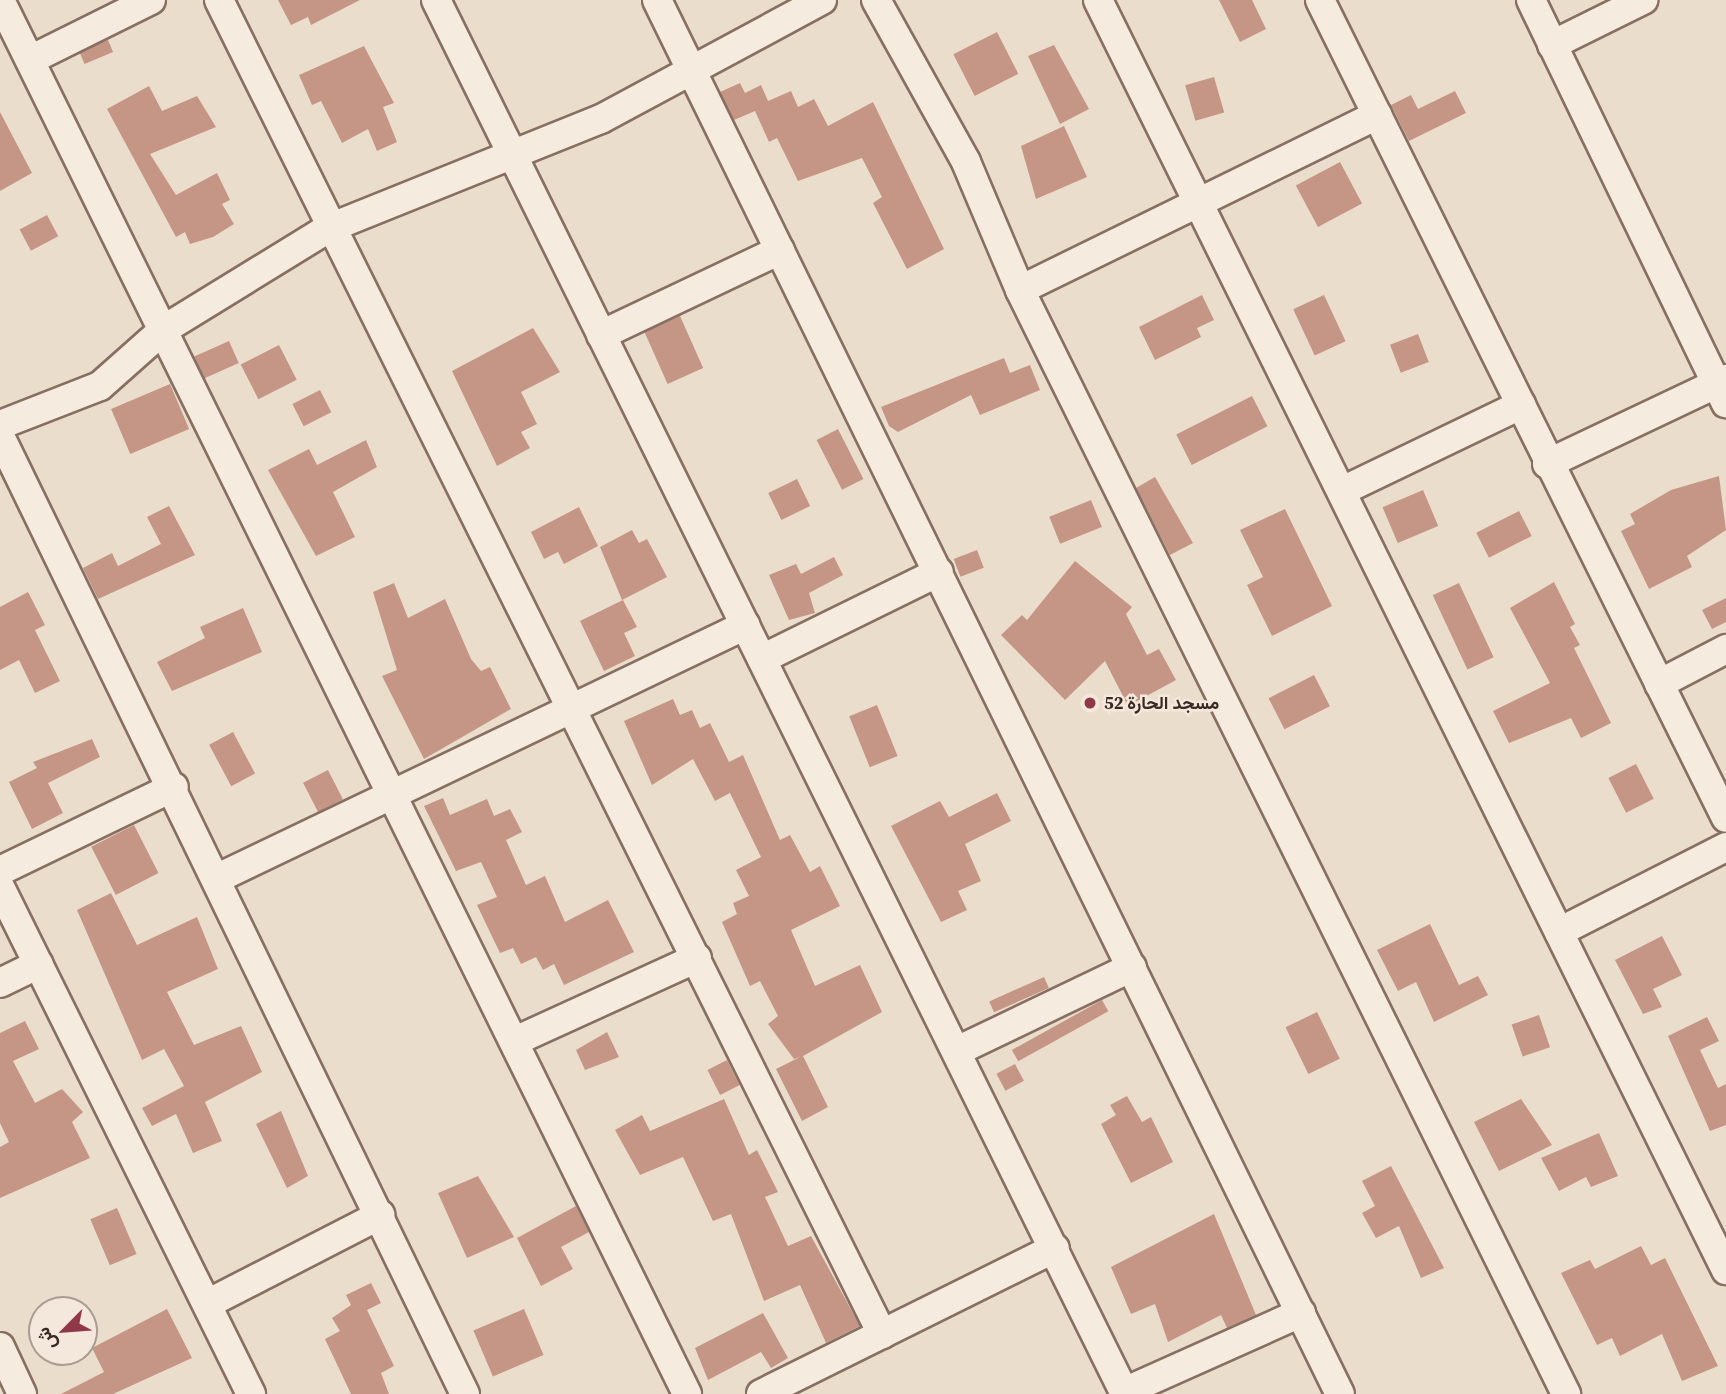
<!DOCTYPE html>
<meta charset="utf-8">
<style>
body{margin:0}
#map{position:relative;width:1726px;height:1394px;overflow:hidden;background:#ebddcc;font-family:"Source Serif 4",Vazirmatn,serif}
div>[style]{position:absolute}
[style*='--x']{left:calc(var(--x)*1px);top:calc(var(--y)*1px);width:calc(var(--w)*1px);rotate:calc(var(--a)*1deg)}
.building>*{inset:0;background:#c59686;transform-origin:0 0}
.roads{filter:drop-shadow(2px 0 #876f62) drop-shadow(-2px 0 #876f62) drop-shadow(0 2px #876f62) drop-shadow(0 -2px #876f62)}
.street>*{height:28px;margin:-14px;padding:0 14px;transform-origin:14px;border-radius:14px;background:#f6ebdf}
.dots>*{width:19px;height:19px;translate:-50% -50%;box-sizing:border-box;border:4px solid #f3e8db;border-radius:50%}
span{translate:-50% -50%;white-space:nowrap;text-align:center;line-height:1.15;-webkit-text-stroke:5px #f3e8db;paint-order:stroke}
.poi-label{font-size:18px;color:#392a23;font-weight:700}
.left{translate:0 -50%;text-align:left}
.north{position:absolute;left:28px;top:1296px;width:70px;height:70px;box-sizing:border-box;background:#f3e8db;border:2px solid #a99c91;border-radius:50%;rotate:245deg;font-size:19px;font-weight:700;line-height:28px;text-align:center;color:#392a23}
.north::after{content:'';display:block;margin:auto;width:24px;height:32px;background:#903847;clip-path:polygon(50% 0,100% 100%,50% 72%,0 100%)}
</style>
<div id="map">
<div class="building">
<div style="clip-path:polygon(278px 0,360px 0,311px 25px,308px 17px,291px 25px)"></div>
<div style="clip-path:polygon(1219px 0,1252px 0,1266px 29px,1240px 42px)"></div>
<div style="left:997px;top:32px;width:47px;height:49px;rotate:63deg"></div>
<div style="left:108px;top:40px;width:13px;height:31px;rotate:67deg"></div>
<div style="clip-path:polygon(1054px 45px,1089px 109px,1060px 124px,1028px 56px)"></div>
<div style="clip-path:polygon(364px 46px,394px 103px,383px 107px,397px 142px,377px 151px,368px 129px,342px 143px,321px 101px,312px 105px,299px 75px)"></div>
<div style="left:1214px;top:77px;width:37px;height:30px;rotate:74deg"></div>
<div style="clip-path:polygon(740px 83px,745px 93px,761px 85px,768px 101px,791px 91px,798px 107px,814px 99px,828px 126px,873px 102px,944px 249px,907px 269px,873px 203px,882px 197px,862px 158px,798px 181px,777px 138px,769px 142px,755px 111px,734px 120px,720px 92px)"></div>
<div style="clip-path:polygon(149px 86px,162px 111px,197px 96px,216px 127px,150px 154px,176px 195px,217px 173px,230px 200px,222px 204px,234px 224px,213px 237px,190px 244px,185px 232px,176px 237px,107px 109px)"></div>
<div style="clip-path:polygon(1455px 91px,1466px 113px,1409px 141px,1391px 105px,1411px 95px,1418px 109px)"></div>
<div style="clip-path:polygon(0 112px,32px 173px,0 191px)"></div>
<div style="clip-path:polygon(1064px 126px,1087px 177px,1036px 199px,1021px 146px)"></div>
<div style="left:1340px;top:162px;width:47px;height:50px;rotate:62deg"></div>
<div style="left:47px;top:215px;width:24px;height:31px;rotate:62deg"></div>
<div style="clip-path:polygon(1202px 295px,1214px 320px,1197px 328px,1201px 337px,1155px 360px,1139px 327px)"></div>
<div style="left:1324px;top:295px;width:51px;height:34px;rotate:65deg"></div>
<div style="left:680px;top:316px;width:57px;height:39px;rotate:66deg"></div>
<div style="clip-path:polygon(533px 328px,560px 372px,521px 392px,537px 424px,521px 432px,530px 448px,497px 466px,452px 371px)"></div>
<div style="left:1418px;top:334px;width:30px;height:30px;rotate:69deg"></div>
<div style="left:229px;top:341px;width:24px;height:38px;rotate:66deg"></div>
<div style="left:279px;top:345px;width:39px;height:43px;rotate:63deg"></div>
<div style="clip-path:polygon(1004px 358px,1010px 373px,1030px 365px,1040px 390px,980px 415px,971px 395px,898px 432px,889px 426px,881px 407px)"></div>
<div style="left:170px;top:384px;width:49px;height:64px;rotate:67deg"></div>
<div style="left:320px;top:390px;width:25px;height:31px;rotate:63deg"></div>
<div style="left:1252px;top:396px;width:34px;height:85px;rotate:63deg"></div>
<div style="left:838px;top:429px;width:56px;height:24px;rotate:63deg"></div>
<div style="clip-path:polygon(366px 440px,377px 467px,333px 492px,355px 537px,316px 556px,268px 470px,309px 449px,317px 465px)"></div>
<div style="clip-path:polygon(1719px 476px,1726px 530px,1687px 556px,1692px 567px,1649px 589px,1621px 531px,1635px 524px,1630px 514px,1671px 490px)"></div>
<div style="clip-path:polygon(1155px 477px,1193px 543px,1170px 555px,1136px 488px)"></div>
<div style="left:797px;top:479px;width:30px;height:32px;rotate:64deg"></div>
<div style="left:1423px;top:490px;width:39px;height:44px;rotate:67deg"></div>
<div style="left:1091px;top:500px;width:29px;height:45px;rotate:68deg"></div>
<div style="clip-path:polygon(169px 506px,195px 555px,98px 599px,83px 568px,112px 553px,118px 566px,161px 544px,147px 517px)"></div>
<div style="clip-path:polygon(579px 507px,598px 546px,564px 564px,558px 552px,544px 559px,531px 532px)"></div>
<div style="clip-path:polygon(1285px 509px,1332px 606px,1272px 636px,1247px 585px,1263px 577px,1240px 530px)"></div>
<div style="left:1519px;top:511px;width:28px;height:48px;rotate:63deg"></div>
<div style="clip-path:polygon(632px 530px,639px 543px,647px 539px,667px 577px,622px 600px,600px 547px)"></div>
<div style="left:977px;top:550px;width:19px;height:25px;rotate:69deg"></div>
<div style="clip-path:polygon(834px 557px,843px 575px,809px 593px,815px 613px,789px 620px,769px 575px,796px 564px,801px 574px)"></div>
<div style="clip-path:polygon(1075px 561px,1132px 607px,1126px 614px,1147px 655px,1159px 649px,1176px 680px,1128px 706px,1105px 661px,1065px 700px,1001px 635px,1022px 615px,1027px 620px)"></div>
<div style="clip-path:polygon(1554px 582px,1575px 624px,1570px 627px,1580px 645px,1574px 648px,1611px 723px,1581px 738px,1571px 718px,1509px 743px,1493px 711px,1550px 683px,1510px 608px)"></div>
<div style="clip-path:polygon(394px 583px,408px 618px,445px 599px,471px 659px,481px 671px,490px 667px,511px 709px,424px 759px,382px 676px,397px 670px,373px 592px)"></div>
<div style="left:1459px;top:583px;width:82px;height:29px;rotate:65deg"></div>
<div style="clip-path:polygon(28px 592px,45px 625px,35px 630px,60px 681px,35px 693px,19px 660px,0 670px,0 607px)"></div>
<div style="clip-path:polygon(1726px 598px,1726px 622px,1712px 629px,1702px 610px)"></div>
<div style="clip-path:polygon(623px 600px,637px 627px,624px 633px,635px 656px,604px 671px,580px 621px)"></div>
<div style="clip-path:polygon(243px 608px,262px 652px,172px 691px,157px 662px,205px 638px,200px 627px)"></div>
<div style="left:1314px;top:675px;width:35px;height:51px;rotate:63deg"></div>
<div style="clip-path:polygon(673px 699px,680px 715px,692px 710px,700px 728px,710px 723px,729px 762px,743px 755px,780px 840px,790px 835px,810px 872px,820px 866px,840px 906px,791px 930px,815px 986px,860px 965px,882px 1012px,803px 1056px,828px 1107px,802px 1121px,776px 1069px,800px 1057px,794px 1059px,768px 1024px,778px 1016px,760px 981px,750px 986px,722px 922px,737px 914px,733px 903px,749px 896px,736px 870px,761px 857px,730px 793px,715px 801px,693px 759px,652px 785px,624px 721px)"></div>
<div style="left:877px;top:705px;width:55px;height:30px;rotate:68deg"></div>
<div style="left:233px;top:732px;width:47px;height:27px;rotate:62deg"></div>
<div style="clip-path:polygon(92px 739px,100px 757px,48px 783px,63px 813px,32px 829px,9px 782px,37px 768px,33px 762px)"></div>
<div style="left:1636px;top:764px;width:39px;height:31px;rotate:63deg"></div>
<div style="left:328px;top:770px;width:33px;height:28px;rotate:63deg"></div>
<div style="clip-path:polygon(997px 793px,1011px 821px,965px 844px,981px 881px,958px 891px,967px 910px,941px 922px,891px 826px,940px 801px,949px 817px)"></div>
<div style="clip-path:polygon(443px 798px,450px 815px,487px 799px,494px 816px,510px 809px,522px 832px,506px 840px,526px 885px,545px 876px,565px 922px,608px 900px,634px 952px,564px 985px,554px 964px,543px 970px,536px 957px,521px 964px,513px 948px,500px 953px,477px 905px,497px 897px,481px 862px,456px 871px,424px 806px)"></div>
<div style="left:134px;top:825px;width:54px;height:48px;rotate:63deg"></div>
<div style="clip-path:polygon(111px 893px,137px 945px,197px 917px,218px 969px,167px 992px,194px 1045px,241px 1026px,262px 1072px,205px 1102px,222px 1141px,193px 1153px,176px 1114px,152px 1126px,142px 1108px,184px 1086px,164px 1049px,142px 1060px,77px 910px)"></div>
<div style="clip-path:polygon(1430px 924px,1459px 985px,1478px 976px,1488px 995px,1434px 1022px,1416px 982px,1398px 991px,1377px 950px)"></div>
<div style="clip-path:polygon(1662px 936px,1682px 975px,1653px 989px,1662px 1007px,1643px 1014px,1615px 960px)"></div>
<div style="left:1044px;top:977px;width:12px;height:60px;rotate:66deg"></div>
<div style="left:1102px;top:1000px;width:13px;height:103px;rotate:61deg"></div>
<div style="left:1317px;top:1012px;width:52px;height:35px;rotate:64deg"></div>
<div style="left:1539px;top:1015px;width:34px;height:29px;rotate:71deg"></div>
<div style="clip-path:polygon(1707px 1017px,1719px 1041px,1700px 1050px,1718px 1088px,1726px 1084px,1726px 1125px,1710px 1131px,1668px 1036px)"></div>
<div style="clip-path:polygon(25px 1021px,39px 1049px,13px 1061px,35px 1103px,62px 1089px,83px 1112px,72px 1122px,90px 1158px,0 1198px,0 1147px,9px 1142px,0 1123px,0 1033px)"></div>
<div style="clip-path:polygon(607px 1032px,619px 1057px,585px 1070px,576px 1050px)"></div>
<div style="left:727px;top:1060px;width:28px;height:22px;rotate:63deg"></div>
<div style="left:1015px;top:1064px;width:19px;height:21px;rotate:62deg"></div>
<div style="clip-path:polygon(1127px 1096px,1142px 1122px,1151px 1117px,1173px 1162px,1131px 1183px,1101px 1124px,1116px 1115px,1110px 1105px)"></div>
<div style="clip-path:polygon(724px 1099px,749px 1155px,757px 1150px,778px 1192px,765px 1197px,788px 1246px,811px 1236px,860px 1326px,826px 1343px,800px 1285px,764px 1301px,731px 1214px,713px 1221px,683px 1157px,640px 1175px,615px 1130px,642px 1115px,650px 1131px)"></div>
<div style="clip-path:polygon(1521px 1099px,1552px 1145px,1499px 1171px,1474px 1122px)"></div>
<div style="clip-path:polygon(281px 1111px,308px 1176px,287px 1188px,256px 1124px)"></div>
<div style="clip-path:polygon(1599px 1133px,1618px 1176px,1591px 1187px,1586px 1177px,1559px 1191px,1541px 1158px)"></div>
<div style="clip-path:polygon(1391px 1166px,1444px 1268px,1421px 1278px,1399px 1226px,1376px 1238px,1362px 1213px,1375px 1206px,1362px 1181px)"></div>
<div style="clip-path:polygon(478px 1176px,514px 1237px,467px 1258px,438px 1193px)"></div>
<div style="clip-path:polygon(576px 1206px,589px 1232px,561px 1247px,573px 1269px,541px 1286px,517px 1238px)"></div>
<div style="left:117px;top:1208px;width:50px;height:29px;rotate:67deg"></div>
<div style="clip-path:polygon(1214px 1214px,1256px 1315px,1227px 1328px,1221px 1315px,1168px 1342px,1155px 1304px,1131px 1314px,1111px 1267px)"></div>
<div style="clip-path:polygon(1641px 1246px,1651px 1265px,1665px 1258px,1718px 1366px,1682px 1381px,1662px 1334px,1620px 1356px,1612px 1338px,1597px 1345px,1561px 1273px,1590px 1260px,1595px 1269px)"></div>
<div style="clip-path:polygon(371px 1283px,381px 1303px,367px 1310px,394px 1366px,381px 1373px,389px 1394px,351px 1394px,325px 1339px,340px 1331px,332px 1318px,351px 1305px,346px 1295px)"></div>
<div style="clip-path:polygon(167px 1309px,192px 1358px,113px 1394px,61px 1394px,104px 1372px,92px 1348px)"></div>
<div style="left:524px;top:1309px;width:50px;height:55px;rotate:67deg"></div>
<div style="clip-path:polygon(763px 1313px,788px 1358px,771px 1368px,761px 1352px,708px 1380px,695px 1348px)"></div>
</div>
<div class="roads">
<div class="street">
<div style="--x:0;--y:0;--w:1554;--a:63.76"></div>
<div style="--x:219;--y:0;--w:1490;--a:63.57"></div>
<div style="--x:436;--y:0;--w:1555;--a:63.7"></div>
<div style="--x:657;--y:0;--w:1552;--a:63.9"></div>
<div style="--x:876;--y:0;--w:185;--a:60.9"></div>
<div style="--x:966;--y:162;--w:139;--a:67.1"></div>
<div style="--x:1020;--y:290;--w:1232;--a:63.68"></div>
<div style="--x:1098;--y:0;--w:1417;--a:63.69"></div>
<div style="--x:1320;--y:0;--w:913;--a:63.6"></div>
<div style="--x:1531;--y:0;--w:448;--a:64.2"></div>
<div style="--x:1552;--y:45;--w:102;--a:-26.3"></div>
<div style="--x:30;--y:60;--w:135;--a:-26.4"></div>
<div style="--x:1020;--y:290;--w:398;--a:-26.1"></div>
<div style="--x:601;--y:335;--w:198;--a:-25.4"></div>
<div style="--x:0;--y:425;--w:107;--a:-21.3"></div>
<div style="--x:100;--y:386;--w:84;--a:-41.6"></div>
<div style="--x:163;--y:330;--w:193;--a:-31.6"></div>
<div style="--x:327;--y:229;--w:295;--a:-21.9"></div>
<div style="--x:601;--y:119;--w:251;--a:-28.3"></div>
<div style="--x:0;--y:436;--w:1065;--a:64.11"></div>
<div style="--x:1547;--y:464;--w:198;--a:-25.4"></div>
<div style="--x:1342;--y:491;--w:199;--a:-25.7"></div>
<div style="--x:762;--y:659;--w:197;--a:-26.2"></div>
<div style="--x:1659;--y:684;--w:76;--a:-27.6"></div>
<div style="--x:0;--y:871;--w:193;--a:-25.8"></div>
<div style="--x:218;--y:878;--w:585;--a:-25.6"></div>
<div style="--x:0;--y:887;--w:566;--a:63.66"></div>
<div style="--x:1559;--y:932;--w:187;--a:-27"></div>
<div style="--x:0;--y:983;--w:43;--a:-26"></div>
<div style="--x:515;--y:1041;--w:200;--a:-24.5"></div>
<div style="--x:957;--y:1051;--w:194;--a:-25.6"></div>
<div style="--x:207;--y:1304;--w:195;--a:-27.2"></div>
<div style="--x:0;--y:1347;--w:52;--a:64.9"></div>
<div style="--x:1124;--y:1392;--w:194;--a:-24.1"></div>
<div style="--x:761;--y:1394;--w:328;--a:-26.4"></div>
</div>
</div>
<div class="dots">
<div style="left:1090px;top:703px;background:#903847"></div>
</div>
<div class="poi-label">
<span class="left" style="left:1104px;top:703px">مسجد الحارة 52</span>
</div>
<div class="north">ش</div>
</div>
